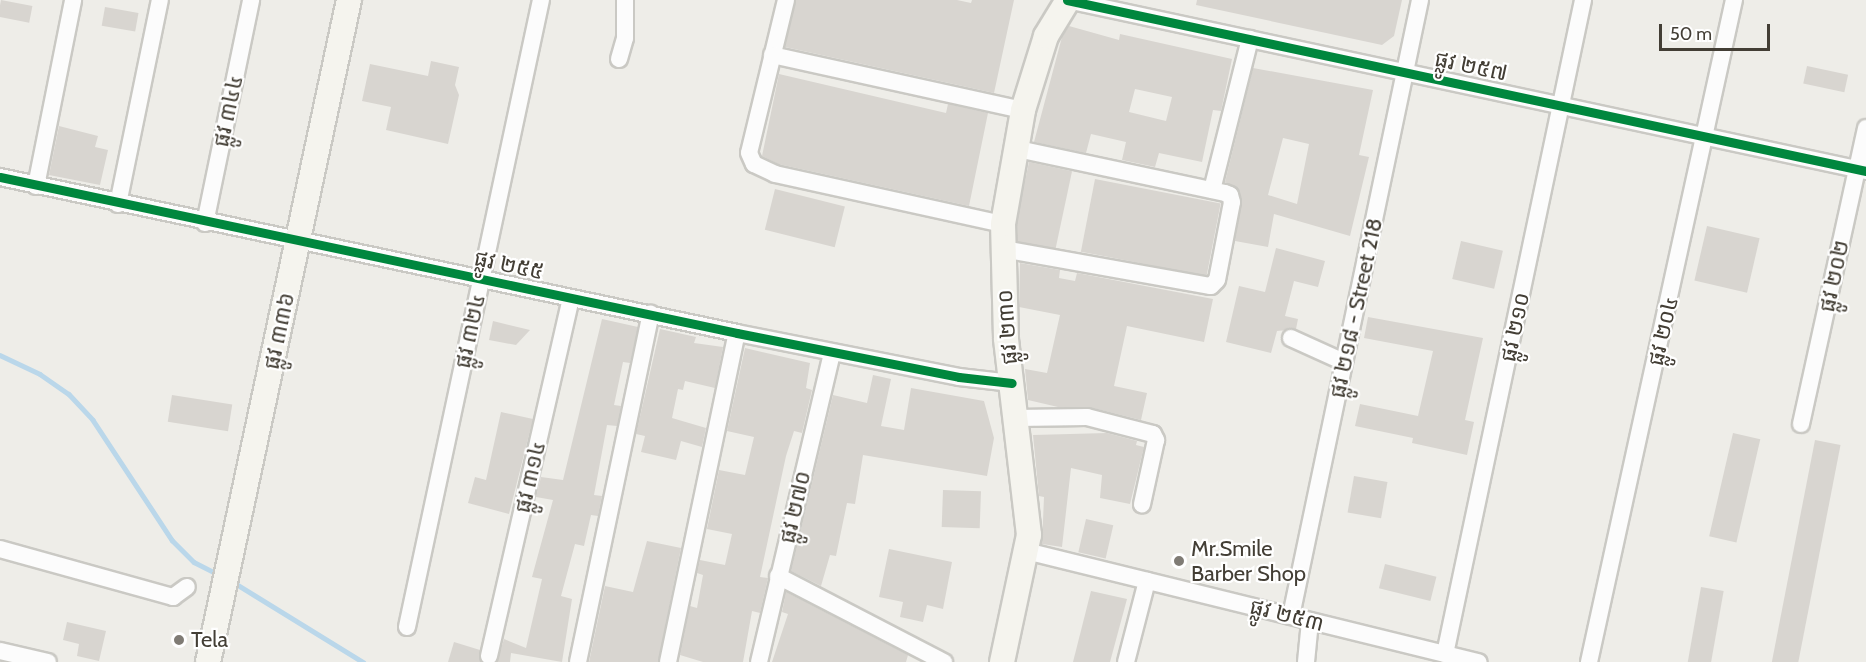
<!DOCTYPE html>
<meta charset="utf-8">
<style>
body{margin:0}
#map{position:relative;width:1866px;height:662px;overflow:hidden;background:#eeede8;font-family:Cabin,"Noto Sans Khmer",sans-serif}
div>[style]{position:absolute}
[style*='--x']{left:calc(var(--x)*1px);top:calc(var(--y)*1px);width:calc(var(--w)*1px);rotate:calc(var(--a)*1deg)}
.stream>*{height:4.5px;margin:-2.25px;padding:0 2.25px;transform-origin:2.25px;border-radius:2.25px;background:#bad7ea}
.building>*{inset:0;background:#d8d5d0;transform-origin:0 0}
.roads{filter:drop-shadow(2px 0 #cac9c4) drop-shadow(-2px 0 #cac9c4) drop-shadow(0 2px #cac9c4) drop-shadow(0 -2px #cac9c4)}
.street>*{height:16px;margin:-8px;padding:0 8px;transform-origin:8px;border-radius:8px;background:#fcfcfc}
.secondary>*{height:24px;margin:-12px;padding:0 12px;transform-origin:12px;border-radius:12px;background:#f5f4ee}
.cycleway>*{height:9px;margin:-4.5px;padding:0 4.5px;transform-origin:4.5px;border-radius:4.5px;background:#00873e}
.dots>*{width:16px;height:16px;translate:-50% -50%;box-sizing:border-box;border:3px solid #fff;border-radius:50%}
span{translate:-50% -50%;white-space:nowrap;text-align:center;line-height:1.15;-webkit-text-stroke:4.5px #fff;paint-order:stroke}
.street-label{font-size:22px;color:#433e35}
.poi-label{font-size:22px;color:#433e35}
.left{translate:0 -50%;text-align:left}
.scale{position:absolute;left:1659px;top:24px;width:111px;height:27px;box-sizing:border-box;border:3px solid #433e35;border-top:0;padding-left:8px;font-size:18px;line-height:21px;white-space:nowrap;color:#433e35;-webkit-text-stroke:4px #fff;paint-order:stroke}
</style>
<div id="map">
<div class="stream">
<div style="--x:0;--y:355;--w:44;--a:25.4"></div>
<div style="--x:40;--y:374;--w:35;--a:35"></div>
<div style="--x:69;--y:394;--w:35;--a:47"></div>
<div style="--x:93;--y:420;--w:144;--a:56.6"></div>
<div style="--x:172;--y:540;--w:31;--a:45"></div>
<div style="--x:194;--y:562;--w:29;--a:27"></div>
<div style="--x:233;--y:582;--w:153;--a:31.6"></div>
</div>
<div class="building">
<div style="left:1px;top:0;width:32px;height:17px;rotate:11deg"></div>
<div style="clip-path:polygon(796px 0,957px 0,971px 3px,972px 0,1014px 0,994px 93px,785px 47px)"></div>
<div style="clip-path:polygon(1197px 0,1402px 0,1394px 36px,1382px 45px,1196px 5px)"></div>
<div style="left:105px;top:7px;width:34px;height:19px;rotate:10deg"></div>
<div style="clip-path:polygon(evenodd,1069px 26px,1119px 40px,1120px 34px,1232px 59px,1221px 111px,1213px 110px,1202px 162px,1159px 153px,1155px 167px,1122px 160px,1126px 142px,1091px 134px,1086px 153px,1034px 142px,1062px 37px,1069px 26px,1135px 89px,1172px 97px,1166px 121px,1129px 112px,1135px 89px)"></div>
<div style="clip-path:polygon(431px 61px,459px 67px,455px 85px,459px 95px,448px 144px,386px 130px,391px 107px,362px 101px,370px 64px,428px 76px)"></div>
<div style="left:1807px;top:66px;width:42px;height:18px;rotate:12deg"></div>
<div style="clip-path:polygon(evenodd,1253px 68px,1373px 90px,1359px 155px,1369px 157px,1350px 236px,1274px 214px,1268px 247px,1235px 241px,1242px 199px,1237px 188px,1225px 182px,1253px 68px,1283px 138px,1309px 144px,1297px 204px,1268px 195px,1283px 138px)"></div>
<div style="clip-path:polygon(779px 74px,946px 113px,948px 104px,988px 113px,969px 206px,778px 164px,762px 156px)"></div>
<div style="clip-path:polygon(59px 126px,98px 136px,95px 147px,108px 150px,100px 185px,49px 175px)"></div>
<div style="left:1029px;top:162px;width:44px;height:80px;rotate:12deg"></div>
<div style="left:1095px;top:179px;width:128px;height:74px;rotate:11deg"></div>
<div style="left:775px;top:189px;width:72px;height:42px;rotate:14deg"></div>
<div style="left:1707px;top:226px;width:54px;height:56px;rotate:13deg"></div>
<div style="left:1461px;top:241px;width:43px;height:39px;rotate:13deg"></div>
<div style="clip-path:polygon(1276px 248px,1325px 261px,1318px 287px,1294px 281px,1285px 316px,1298px 319px,1296px 329px,1277px 331px,1271px 353px,1226px 342px,1239px 286px,1265px 292px)"></div>
<div style="clip-path:polygon(1020px 263px,1060px 270px,1059px 278px,1075px 281px,1077px 273px,1213px 299px,1204px 342px,1127px 326px,1114px 386px,1147px 393px,1141px 420px,1089px 407px,1058px 407px,1028px 400px,1025px 369px,1047px 373px,1060px 315px,1019px 307px)"></div>
<div style="clip-path:polygon(1368px 317px,1483px 338px,1465px 420px,1474px 422px,1467px 455px,1412px 443px,1413px 438px,1355px 426px,1360px 404px,1418px 416px,1433px 351px,1364px 338px)"></div>
<div style="clip-path:polygon(602px 319px,638px 327px,630px 363px,623px 362px,614px 405px,621px 406px,617px 426px,607px 425px,594px 495px,602px 496px,598px 516px,591px 515px,584px 546px,575px 544px,561px 596px,572px 599px,562px 662px,511px 653px,510px 662px,497px 662px,504px 639px,526px 648px,542px 579px,532px 577px,553px 500px,536px 497px,541px 477px,563px 480px)"></div>
<div style="clip-path:polygon(493px 321px,530px 330px,516px 345px,489px 340px)"></div>
<div style="clip-path:polygon(660px 329px,696px 337px,694px 343px,723px 347px,715px 388px,685px 381px,683px 390px,678px 389px,672px 418px,706px 428px,702px 447px,681px 441px,676px 460px,641px 452px,645px 436px,636px 434px)"></div>
<div style="clip-path:polygon(745px 348px,810px 363px,806px 388px,812px 390px,802px 433px,794px 431px,786px 456px,760px 577px,768px 578px,760px 613px,752px 611px,743px 662px,703px 662px,680px 655px,690px 606px,697px 608px,703px 575px,697px 573px,700px 560px,725px 565px,732px 534px,707px 529px,719px 470px,745px 475px,754px 437px,727px 431px)"></div>
<div style="clip-path:polygon(873px 375px,891px 379px,881px 426px,904px 430px,911px 388px,984px 401px,994px 438px,987px 476px,863px 455px,855px 504px,847px 503px,836px 556px,830px 555px,821px 586px,791px 571px,833px 395px,867px 403px)"></div>
<div style="left:172px;top:395px;width:61px;height:27px;rotate:9deg"></div>
<div style="clip-path:polygon(501px 412px,533px 419px,509px 514px,468px 503px,475px 477px,486px 480px)"></div>
<div style="clip-path:polygon(1107px 433px,1137px 441px,1136px 445px,1144px 447px,1130px 504px,1100px 498px,1102px 475px,1071px 468px,1062px 547px,1042px 544px,1044px 497px,1039px 496px,1033px 435px)"></div>
<div style="left:1733px;top:433px;width:28px;height:106px;rotate:13deg"></div>
<div style="left:1815px;top:440px;width:26px;height:227px;rotate:11deg"></div>
<div style="left:1354px;top:476px;width:34px;height:37px;rotate:10deg"></div>
<div style="left:943px;top:490px;width:38px;height:37px;rotate:2deg"></div>
<div style="left:1086px;top:519px;width:28px;height:34px;rotate:13deg"></div>
<div style="clip-path:polygon(647px 541px,681px 548px,658px 662px,589px 662px,605px 586px,633px 592px)"></div>
<div style="clip-path:polygon(889px 549px,952px 562px,943px 609px,927px 605px,923px 622px,900px 617px,903px 602px,879px 597px)"></div>
<div style="left:1385px;top:564px;width:53px;height:25px;rotate:14deg"></div>
<div style="left:1701px;top:587px;width:23px;height:77px;rotate:10deg"></div>
<div style="clip-path:polygon(1091px 591px,1127px 599px,1110px 662px,1073px 662px)"></div>
<div style="clip-path:polygon(786px 592px,908px 655px,906px 662px,772px 662px,788px 614px,782px 612px)"></div>
<div style="clip-path:polygon(67px 622px,106px 631px,99px 661px,77px 656px,79px 644px,63px 640px)"></div>
<div style="clip-path:polygon(454px 642px,480px 650px,481px 662px,448px 662px)"></div>
</div>
<div class="roads">
<div class="street">
<div style="--x:786;--y:0;--w:157;--a:103.6"></div>
<div style="--x:749;--y:153;--w:12;--a:66"></div>
<div style="--x:754;--y:164;--w:23;--a:25"></div>
<div style="--x:775;--y:174;--w:233;--a:12.4"></div>
<div style="--x:1067;--y:0;--w:817;--a:12.08"></div>
<div style="--x:772;--y:55;--w:257;--a:12.4"></div>
<div style="--x:619;--y:59;--w:22;--a:-74"></div>
<div style="--x:625;--y:38;--w:38;--a:-90"></div>
<div style="--x:0;--y:177;--w:753;--a:11.95"></div>
<div style="--x:737;--y:333;--w:226;--a:11.2"></div>
<div style="--x:959;--y:377;--w:53;--a:6.5"></div>
<div style="--x:36;--y:186;--w:190;--a:-78.7"></div>
<div style="--x:1212;--y:190;--w:156;--a:-75.9"></div>
<div style="--x:118;--y:204;--w:208;--a:-78.4"></div>
<div style="--x:205;--y:223;--w:228;--a:-78.3"></div>
<div style="--x:1003;--y:249;--w:211;--a:10.1"></div>
<div style="--x:1211;--y:286;--w:8;--a:-45"></div>
<div style="--x:1217;--y:280;--w:79;--a:-79.1"></div>
<div style="--x:1232;--y:202;--w:7;--a:-106"></div>
<div style="--x:1230;--y:195;--w:5;--a:-158"></div>
<div style="--x:1225;--y:193;--w:216;--a:-168"></div>
<div style="--x:1291;--y:338;--w:58;--a:24.4"></div>
<div style="--x:1017;--y:418;--w:70;--a:-0.8"></div>
<div style="--x:1087;--y:417;--w:68;--a:14.4"></div>
<div style="--x:1153;--y:434;--w:7;--a:63"></div>
<div style="--x:1156;--y:440;--w:66;--a:102.3"></div>
<div style="--x:1801;--y:424;--w:303;--a:-77.6"></div>
<div style="--x:0;--y:549;--w:180;--a:15.5"></div>
<div style="--x:173;--y:597;--w:17;--a:-36"></div>
<div style="--x:1026;--y:551;--w:466;--a:13.8"></div>
<div style="--x:778;--y:576;--w:187;--a:27.4"></div>
<div style="--x:1291;--y:616;--w:629;--a:-78.17"></div>
<div style="--x:407;--y:627;--w:641;--a:-77.94"></div>
<div style="--x:0;--y:651;--w:49;--a:12.9"></div>
<div style="--x:1445;--y:654;--w:668;--a:-78.08"></div>
<div style="--x:489;--y:656;--w:367;--a:-77.1"></div>
<div style="--x:578;--y:662;--w:356;--a:-78.2"></div>
<div style="--x:668;--y:662;--w:336;--a:-78.2"></div>
<div style="--x:759;--y:662;--w:318;--a:-76.7"></div>
<div style="--x:1126;--y:662;--w:84;--a:-75.5"></div>
<div style="--x:1306;--y:662;--w:41;--a:-84.4"></div>
<div style="--x:1589;--y:662;--w:678;--a:-77.65"></div>
</div>
<div class="secondary">
<div style="--x:208;--y:662;--w:677;--a:-77.98"></div>
<div style="--x:1002;--y:662;--w:130;--a:-78"></div>
<div style="--x:1029;--y:535;--w:198;--a:-96.7"></div>
<div style="--x:1006;--y:338;--w:114;--a:-91.5"></div>
<div style="--x:1003;--y:224;--w:116;--a:-80"></div>
<div style="--x:1023;--y:110;--w:77;--a:-72.7"></div>
<div style="--x:1046;--y:36;--w:42;--a:-58.6"></div>
</div>
</div>
<div class="cycleway">
<div style="--x:1067;--y:0;--w:817;--a:12.08"></div>
<div style="--x:0;--y:177;--w:753;--a:11.95"></div>
<div style="--x:737;--y:333;--w:226;--a:11.2"></div>
<div style="--x:959;--y:377;--w:53;--a:6.5"></div>
</div>
<div class="dots">
<div style="left:1179px;top:561px;background:#7f7b74"></div>
<div style="left:179px;top:640px;background:#7f7b74"></div>
</div>
<div class="street-label">
<span style="left:1471px;top:66px;rotate:12deg">ផ្លូវ ២៥៧</span>
<span style="left:228px;top:111px;rotate:-78deg">ផ្លូវ ៣៤៤</span>
<span style="left:509px;top:265px;rotate:12deg">ផ្លូវ ២៥៥</span>
<span style="left:1834px;top:276px;rotate:-78deg">ផ្លូវ ២០២</span>
<span style="left:1356px;top:308px;rotate:-78deg">ផ្លូវ ២១៨ - Street 218</span>
<span style="left:1007px;top:327px;rotate:-94deg">ផ្លូវ ២៣០</span>
<span style="left:1515px;top:327px;rotate:-78deg">ផ្លូវ ២១០</span>
<span style="left:279px;top:331px;rotate:-78deg">ផ្លូវ ៣៣៦</span>
<span style="left:470px;top:331px;rotate:-78deg">ផ្លូវ ៣២៤</span>
<span style="left:1663px;top:331px;rotate:-77deg">ផ្លូវ ២០៤</span>
<span style="left:530px;top:477px;rotate:-77deg">ផ្លូវ ៣១៤</span>
<span style="left:795px;top:507px;rotate:-77deg">ផ្លូវ ២៧០</span>
<span style="left:1287px;top:615px;rotate:14deg">ផ្លូវ ២៥៣</span>
</div>
<div class="poi-label">
<span class="left" style="left:1191px;top:561px">Mr.Smile<br>Barber Shop</span>
<span class="left" style="left:191px;top:640px">Tela</span>
</div>
<div class="scale">50 m</div>
</div>
